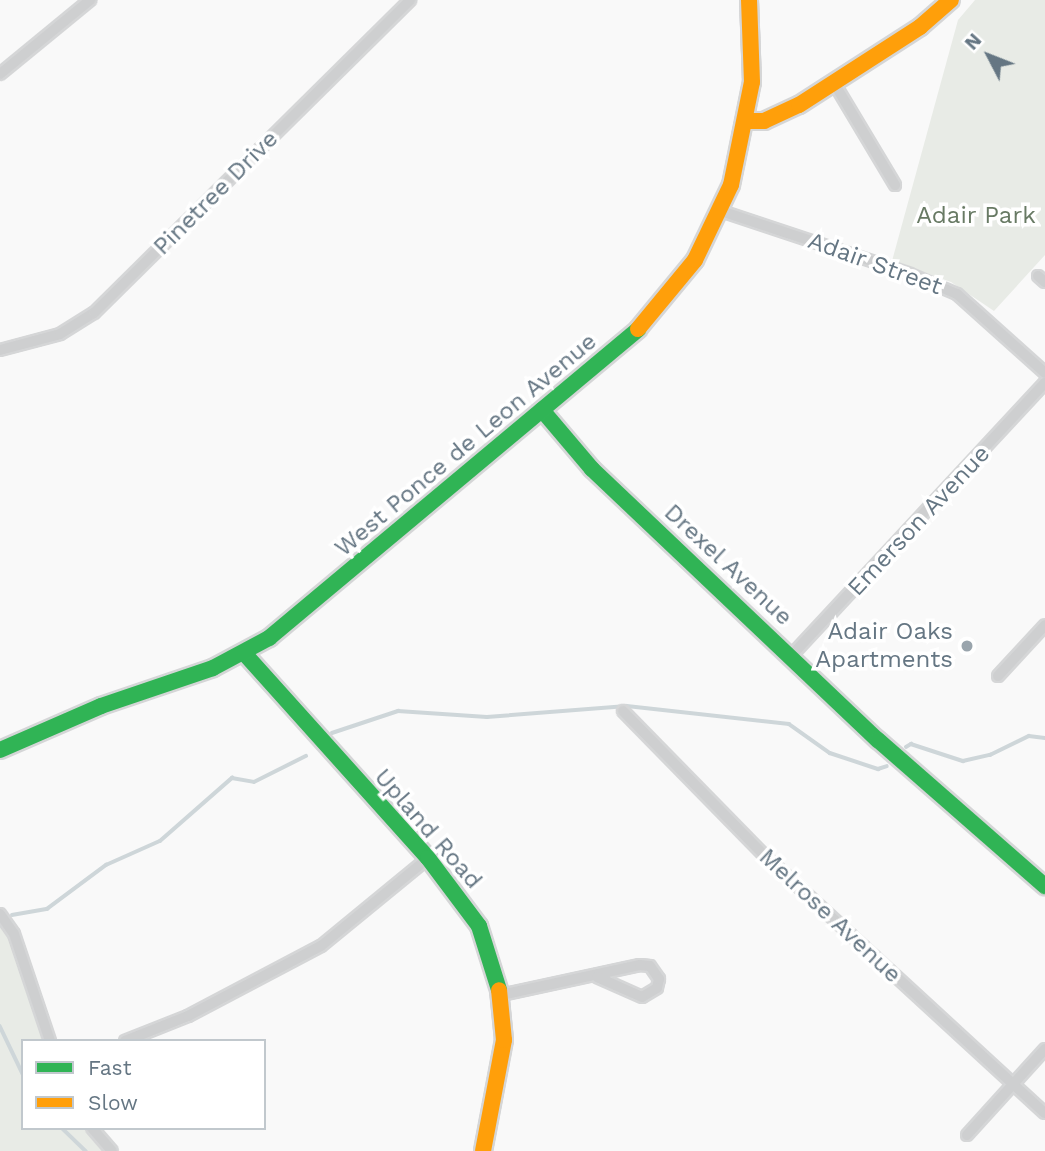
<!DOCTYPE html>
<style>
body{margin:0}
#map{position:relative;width:1045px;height:1151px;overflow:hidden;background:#f9f9f9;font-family:"Work Sans",sans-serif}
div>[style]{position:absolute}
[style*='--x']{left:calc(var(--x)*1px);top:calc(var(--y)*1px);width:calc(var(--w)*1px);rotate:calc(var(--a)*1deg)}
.green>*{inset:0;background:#e8ebe6}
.stream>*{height:3.5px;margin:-1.75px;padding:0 1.75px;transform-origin:1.75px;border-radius:1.75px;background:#ced6d9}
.roads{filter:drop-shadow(2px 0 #d5d6d7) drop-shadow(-2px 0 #d5d6d7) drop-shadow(0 2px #d5d6d7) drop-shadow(0 -2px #d5d6d7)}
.street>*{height:10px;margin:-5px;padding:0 5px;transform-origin:5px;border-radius:5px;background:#cecfd0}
.fast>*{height:16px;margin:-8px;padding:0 8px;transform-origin:8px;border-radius:8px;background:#30b455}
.slow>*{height:16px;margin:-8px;padding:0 8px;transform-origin:8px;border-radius:8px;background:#ff9f0a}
.dots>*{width:19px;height:19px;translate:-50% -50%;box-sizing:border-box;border:4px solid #fff;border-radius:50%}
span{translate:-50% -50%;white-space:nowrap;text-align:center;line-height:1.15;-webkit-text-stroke:7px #fff;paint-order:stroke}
.street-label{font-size:24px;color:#657683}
.park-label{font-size:24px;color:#687a64}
.poi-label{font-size:24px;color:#657683}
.right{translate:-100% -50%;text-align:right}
.legend{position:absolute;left:21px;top:1039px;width:245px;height:91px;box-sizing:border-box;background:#fff;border:2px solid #c1c8cd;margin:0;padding:9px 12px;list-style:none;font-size:21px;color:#657683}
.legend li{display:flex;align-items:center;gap:14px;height:35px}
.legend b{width:35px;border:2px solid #c1c8cd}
.north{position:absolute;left:954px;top:21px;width:70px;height:70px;-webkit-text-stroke:5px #fff;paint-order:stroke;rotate:312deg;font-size:19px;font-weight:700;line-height:28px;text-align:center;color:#657683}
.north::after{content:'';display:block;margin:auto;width:24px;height:32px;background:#657683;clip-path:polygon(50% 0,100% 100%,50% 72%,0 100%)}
</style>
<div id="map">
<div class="green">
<div style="clip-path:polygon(975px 0,1045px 0,1045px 255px,994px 311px,951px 282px,892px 261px,958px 20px)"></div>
<div style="clip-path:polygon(0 916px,14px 934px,50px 1041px,23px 1041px,23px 1128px,96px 1128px,114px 1151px,0 1151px)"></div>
</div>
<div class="stream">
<div style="--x:332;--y:733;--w:70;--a:-18.4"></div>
<div style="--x:398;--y:711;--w:89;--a:3.9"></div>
<div style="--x:487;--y:717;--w:140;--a:-4.5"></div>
<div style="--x:627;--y:706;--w:163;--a:6.3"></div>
<div style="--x:789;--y:724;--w:50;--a:35.3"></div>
<div style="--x:830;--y:753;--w:51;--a:18.4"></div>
<div style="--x:878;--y:769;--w:9;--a:-18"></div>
<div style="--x:906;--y:747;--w:6;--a:-31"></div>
<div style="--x:911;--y:744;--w:55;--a:18.1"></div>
<div style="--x:963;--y:761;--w:28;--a:-13"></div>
<div style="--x:990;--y:755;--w:43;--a:-26"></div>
<div style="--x:1029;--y:736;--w:16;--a:7"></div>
<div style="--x:12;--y:915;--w:36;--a:-10"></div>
<div style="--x:47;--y:909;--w:74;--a:-36.7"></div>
<div style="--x:106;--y:865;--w:59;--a:-24"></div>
<div style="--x:160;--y:841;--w:96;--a:-41.2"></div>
<div style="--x:232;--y:778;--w:22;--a:10"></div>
<div style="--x:254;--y:782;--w:58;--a:-26.6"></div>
<div style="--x:0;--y:1026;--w:53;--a:64.4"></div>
<div style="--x:62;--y:1128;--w:33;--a:44"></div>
</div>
<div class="roads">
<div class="street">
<div style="--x:0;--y:74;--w:117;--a:-39.4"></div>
<div style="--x:834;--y:83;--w:119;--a:59.1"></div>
<div style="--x:721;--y:211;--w:199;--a:18.4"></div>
<div style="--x:910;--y:274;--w:51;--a:23.1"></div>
<div style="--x:957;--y:294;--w:118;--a:41.9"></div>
<div style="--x:1038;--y:276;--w:9;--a:41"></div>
<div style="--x:0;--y:350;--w:62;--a:-14.9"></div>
<div style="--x:60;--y:334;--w:40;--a:-32"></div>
<div style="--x:94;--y:313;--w:445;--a:-44.7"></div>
<div style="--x:791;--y:656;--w:373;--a:-47.1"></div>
<div style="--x:998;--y:676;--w:69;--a:-47.3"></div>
<div style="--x:623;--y:711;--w:202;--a:45.6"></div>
<div style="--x:764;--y:855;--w:381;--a:42.6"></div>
<div style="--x:0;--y:914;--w:24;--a:55"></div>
<div style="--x:14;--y:934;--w:113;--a:71.4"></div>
<div style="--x:501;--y:995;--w:142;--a:-12.2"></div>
<div style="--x:640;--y:965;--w:10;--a:6"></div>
<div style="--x:650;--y:966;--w:16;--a:55"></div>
<div style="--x:659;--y:979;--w:9;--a:103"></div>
<div style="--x:657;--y:988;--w:17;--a:149"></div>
<div style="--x:642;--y:997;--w:49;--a:-156"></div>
<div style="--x:125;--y:1041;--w:68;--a:-21.6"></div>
<div style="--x:188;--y:1016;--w:150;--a:-27.8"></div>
<div style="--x:321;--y:946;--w:139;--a:-39.4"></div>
<div style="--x:92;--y:1128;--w:30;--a:49"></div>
<div style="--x:967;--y:1135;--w:116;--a:-47.8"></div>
</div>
<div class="fast">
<div style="--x:542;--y:410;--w:77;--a:49.7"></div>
<div style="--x:592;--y:469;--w:394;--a:43.5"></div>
<div style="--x:878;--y:740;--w:222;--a:41.2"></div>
<div style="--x:244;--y:653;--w:275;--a:48.1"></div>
<div style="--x:428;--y:858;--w:85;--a:53.1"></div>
<div style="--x:479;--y:926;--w:67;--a:72.6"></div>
<div style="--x:0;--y:750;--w:110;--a:-23.5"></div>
<div style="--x:101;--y:706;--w:118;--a:-18.7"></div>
<div style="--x:213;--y:668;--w:64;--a:-28.2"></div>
<div style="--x:269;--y:638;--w:481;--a:-39.9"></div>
</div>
<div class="slow">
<div style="--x:747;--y:121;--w:17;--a:0"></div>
<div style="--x:764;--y:121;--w:38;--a:-25"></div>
<div style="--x:799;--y:105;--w:144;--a:-32.8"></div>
<div style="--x:920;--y:27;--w:41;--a:-41.1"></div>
<div style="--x:638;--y:329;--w:89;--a:-50.4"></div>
<div style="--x:695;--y:260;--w:83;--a:-64.4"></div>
<div style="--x:731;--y:185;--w:105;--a:-78.5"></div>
<div style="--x:752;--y:82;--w:82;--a:-92.1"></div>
<div style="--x:483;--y:1151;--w:113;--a:-79.3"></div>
<div style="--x:504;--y:1040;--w:50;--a:-95.7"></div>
</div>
</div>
<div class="dots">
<div style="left:967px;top:646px;background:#99a4ac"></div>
</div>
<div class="street-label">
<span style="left:216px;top:193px;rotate:-45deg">Pinetree Drive</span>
<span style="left:875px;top:264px;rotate:20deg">Adair Street</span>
<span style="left:466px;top:445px;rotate:-40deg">West Ponce de Leon Avenue</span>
<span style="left:919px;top:521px;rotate:-47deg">Emerson Avenue</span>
<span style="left:728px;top:565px;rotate:43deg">Drexel Avenue</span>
<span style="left:428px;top:829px;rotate:49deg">Upland Road</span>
<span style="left:830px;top:916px;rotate:43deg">Melrose Avenue</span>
</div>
<div class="park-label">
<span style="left:976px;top:216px">Adair Park</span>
</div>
<div class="poi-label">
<span class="right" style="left:953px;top:646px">Adair Oaks<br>Apartments</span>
</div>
<ul class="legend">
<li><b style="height:9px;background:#30b455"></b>Fast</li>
<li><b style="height:9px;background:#ff9f0a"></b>Slow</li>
</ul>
<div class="north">N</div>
</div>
